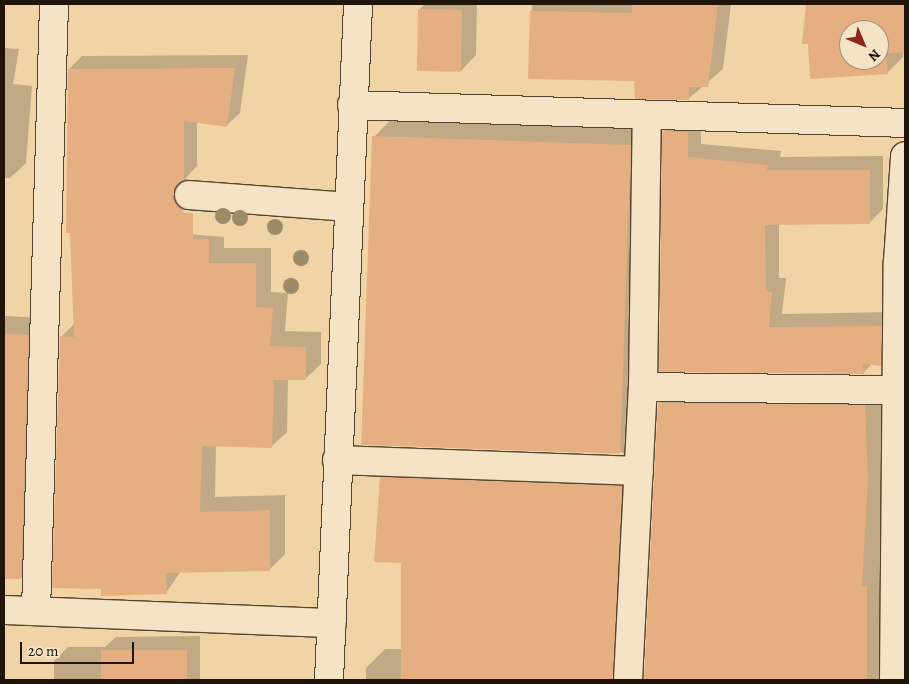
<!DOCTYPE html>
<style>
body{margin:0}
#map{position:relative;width:909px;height:684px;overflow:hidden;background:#f0d4a6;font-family:Alegreya,serif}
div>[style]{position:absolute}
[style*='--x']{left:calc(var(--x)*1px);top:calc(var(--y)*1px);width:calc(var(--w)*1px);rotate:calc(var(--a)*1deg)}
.shadow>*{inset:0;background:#0003}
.building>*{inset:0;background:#e5af82;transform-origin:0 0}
.roads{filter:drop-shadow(1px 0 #554431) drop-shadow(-1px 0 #554431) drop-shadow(0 1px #554431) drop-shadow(0 -1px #554431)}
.street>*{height:28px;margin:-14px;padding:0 14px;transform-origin:14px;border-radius:14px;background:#f5e3c5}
.trees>*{width:16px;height:16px;margin:-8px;border-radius:50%;background:#9d8a67}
span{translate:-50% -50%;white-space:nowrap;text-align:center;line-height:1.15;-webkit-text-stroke:5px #f5e3c5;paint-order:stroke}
.frame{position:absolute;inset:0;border:5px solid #21140a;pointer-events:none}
.north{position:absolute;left:839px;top:20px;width:50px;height:50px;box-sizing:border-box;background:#f5e3c5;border:1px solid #a0907a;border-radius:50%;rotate:135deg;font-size:14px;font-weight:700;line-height:20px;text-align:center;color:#21140a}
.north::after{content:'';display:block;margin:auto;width:18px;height:22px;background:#8f2418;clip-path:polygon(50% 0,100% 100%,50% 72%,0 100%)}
.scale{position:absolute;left:20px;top:642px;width:114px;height:22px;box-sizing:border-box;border:2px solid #21140a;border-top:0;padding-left:6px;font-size:15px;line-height:18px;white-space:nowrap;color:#21140a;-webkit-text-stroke:4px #f5e3c5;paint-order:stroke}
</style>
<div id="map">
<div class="shadow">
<div style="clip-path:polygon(425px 4px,477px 4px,476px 55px,461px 71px,419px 10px)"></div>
<div style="clip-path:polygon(532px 4px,731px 4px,723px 69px,688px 99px,635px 80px,530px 78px)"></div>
<div style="clip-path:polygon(evenodd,807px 4px,905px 4px,903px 57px,887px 73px,811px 78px,809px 43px,803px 42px,807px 4px,849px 30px,879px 30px,879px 60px,849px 60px,849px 30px)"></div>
<div style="clip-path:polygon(4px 48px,19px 49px,13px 84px,32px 86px,26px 163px,10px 178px,4px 178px)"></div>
<div style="clip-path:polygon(248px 55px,240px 113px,226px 126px,197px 122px,197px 166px,173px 192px,69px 69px,82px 56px)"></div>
<div style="clip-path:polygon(399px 111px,656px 118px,649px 428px,623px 454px,374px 137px)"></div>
<div style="clip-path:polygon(678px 117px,701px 118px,701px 144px,781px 151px,780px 157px,883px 156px,883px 209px,869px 223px,779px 223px,779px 278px,786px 278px,782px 314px,895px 312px,895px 350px,881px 364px,872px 364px,863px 373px,660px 370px,664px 131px)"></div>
<div style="clip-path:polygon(87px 226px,224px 237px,224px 248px,271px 248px,271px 292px,288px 293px,285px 331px,321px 332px,321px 364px,305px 379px,288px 379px,287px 432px,271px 447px,216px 445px,215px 497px,285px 495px,285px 554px,270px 569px,181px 571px,166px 593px,61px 337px,74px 324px)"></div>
<div style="clip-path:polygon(4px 316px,45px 318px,38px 561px,21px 578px,4px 577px)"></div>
<div style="clip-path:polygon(678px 385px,883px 387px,880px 568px,885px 568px,905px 680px,366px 680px,366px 668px,385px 649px,402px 649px,402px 562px,381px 478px,400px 459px,641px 468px,638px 674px,645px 677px,659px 403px)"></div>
<div style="clip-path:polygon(200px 636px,200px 680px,54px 680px,54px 661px,68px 647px,105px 647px,116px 637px)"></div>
</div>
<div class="building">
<div style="clip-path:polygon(632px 4px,718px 4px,708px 87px,689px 87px,689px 100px,635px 99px,634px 81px,528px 79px,530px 11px,632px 13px)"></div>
<div style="clip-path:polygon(evenodd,806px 4px,905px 4px,905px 52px,886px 54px,888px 74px,810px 79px,808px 44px,802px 44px,806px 4px,849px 30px,879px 30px,879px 60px,849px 60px,849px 30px)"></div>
<div style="left:418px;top:9px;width:44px;height:62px;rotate:1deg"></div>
<div style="clip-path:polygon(235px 68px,227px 127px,184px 121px,184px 180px,173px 194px,184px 213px,193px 213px,193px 239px,209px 239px,209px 263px,256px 263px,256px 307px,273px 308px,270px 346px,306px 347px,306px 380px,274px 380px,272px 448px,202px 446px,200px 512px,270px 510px,270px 571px,166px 573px,167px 594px,101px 596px,101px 589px,52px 588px,60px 336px,74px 337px,70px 233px,66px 233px,68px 69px)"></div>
<div style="clip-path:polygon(662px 131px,688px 132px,688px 157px,768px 165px,767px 170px,870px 170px,870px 224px,765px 225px,766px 291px,772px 292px,769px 327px,882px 326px,881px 366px,863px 364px,864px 374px,659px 372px)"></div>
<div style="left:372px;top:136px;width:259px;height:309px;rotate:2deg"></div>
<div style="clip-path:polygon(4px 333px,29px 335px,21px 579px,4px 579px)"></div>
<div style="clip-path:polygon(658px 403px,865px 405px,868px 478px,862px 586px,867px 586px,867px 680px,644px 680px)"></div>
<div style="clip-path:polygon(380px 477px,622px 486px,613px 680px,401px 680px,401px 563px,374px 562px)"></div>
<div style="left:101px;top:650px;width:86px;height:30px"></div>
</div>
<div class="roads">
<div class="street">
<div style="--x:352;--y:105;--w:553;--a:1.86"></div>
<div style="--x:189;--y:195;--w:160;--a:4.3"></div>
<div style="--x:643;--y:387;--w:262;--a:0.7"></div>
<div style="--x:337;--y:460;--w:302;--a:2.1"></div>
<div style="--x:4;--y:610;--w:328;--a:2.3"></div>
<div style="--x:36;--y:611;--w:607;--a:-88.3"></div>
<div style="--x:329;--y:680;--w:677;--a:-87.54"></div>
<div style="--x:628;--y:680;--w:293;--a:-87.1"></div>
<div style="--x:643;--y:387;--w:270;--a:-89.2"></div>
<div style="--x:894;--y:680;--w:418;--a:-89.5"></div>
<div style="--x:898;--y:262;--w:106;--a:-86.2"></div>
</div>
</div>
<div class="trees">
<div style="left:223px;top:216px"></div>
<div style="left:240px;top:218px"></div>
<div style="left:275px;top:227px"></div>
<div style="left:301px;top:258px"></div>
<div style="left:291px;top:286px"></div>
</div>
<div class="frame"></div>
<div class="north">N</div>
<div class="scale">20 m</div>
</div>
